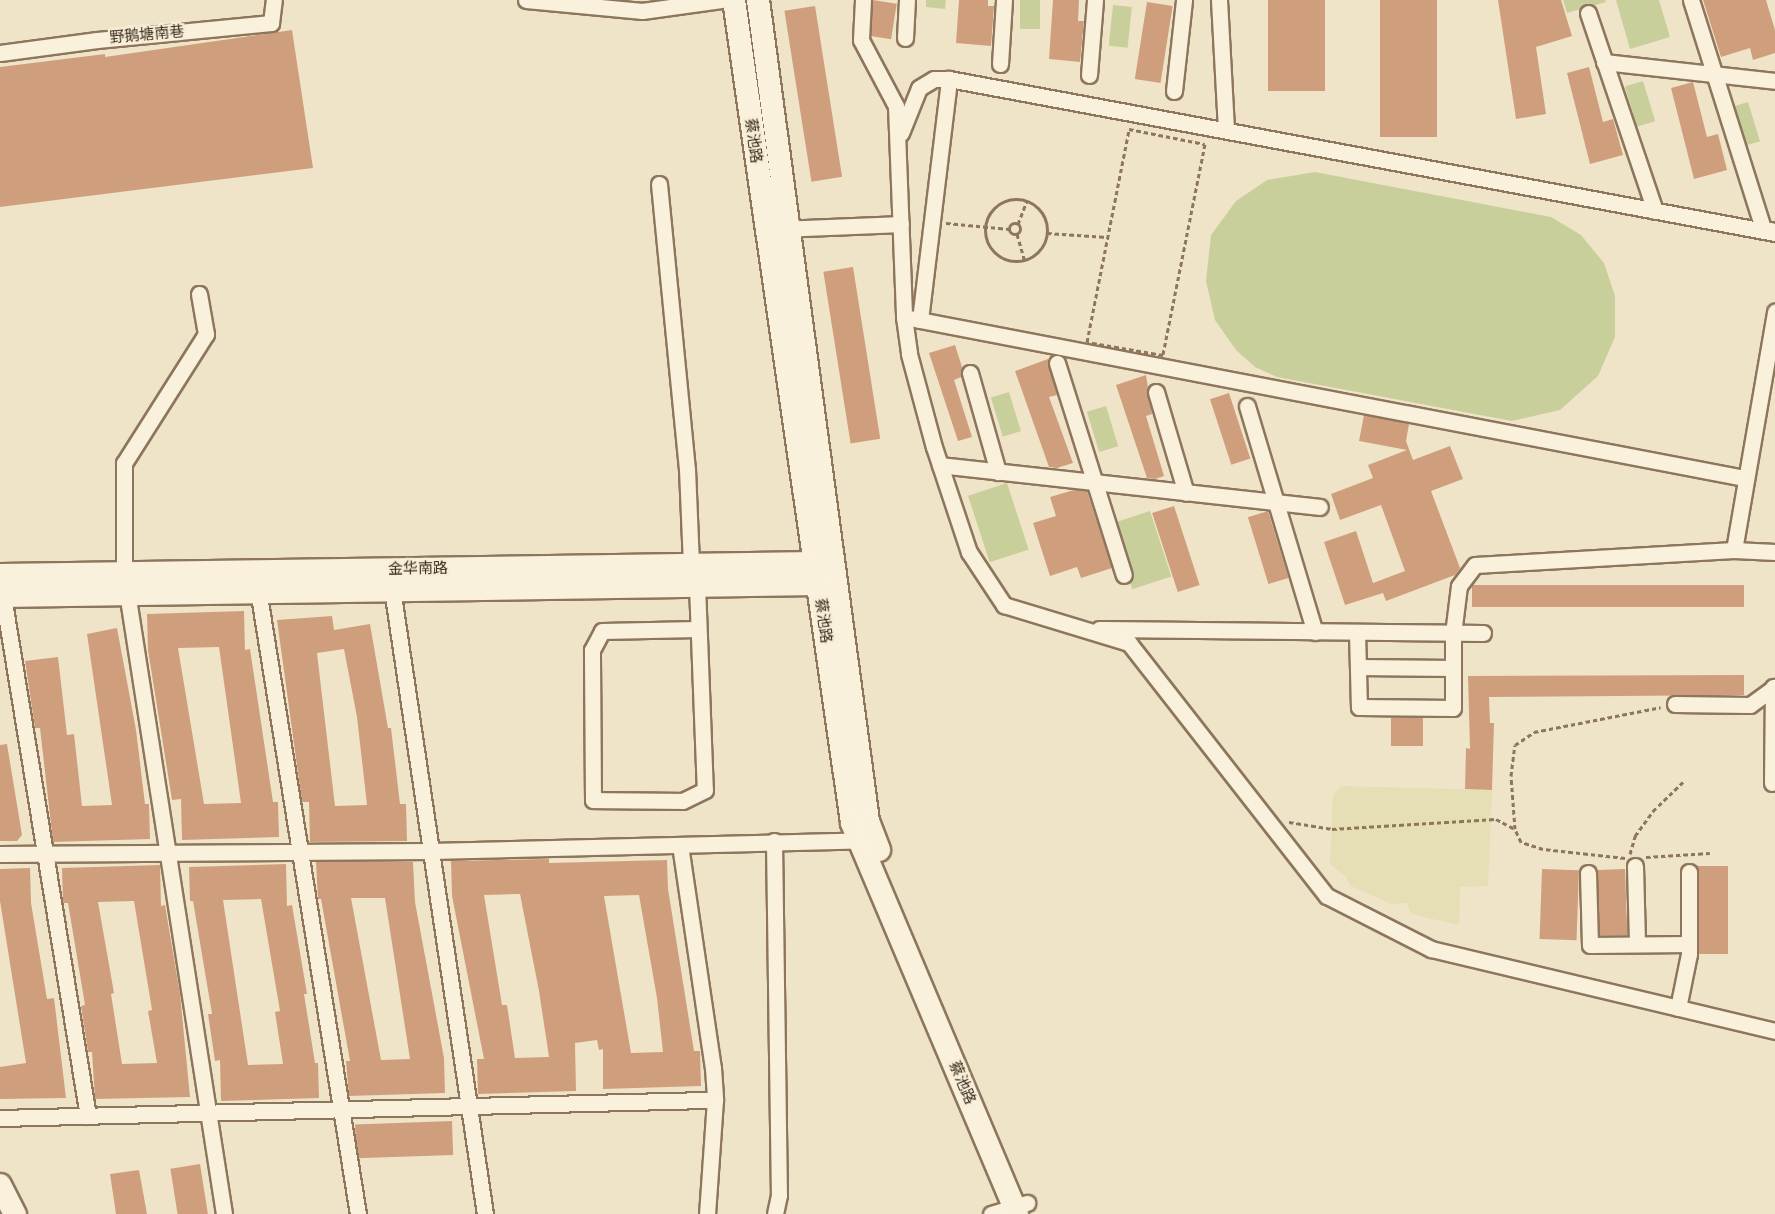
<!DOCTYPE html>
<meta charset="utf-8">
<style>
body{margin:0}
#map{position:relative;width:1775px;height:1214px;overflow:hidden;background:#f0e4c8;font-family:"Roboto Serif","Noto Sans SC",serif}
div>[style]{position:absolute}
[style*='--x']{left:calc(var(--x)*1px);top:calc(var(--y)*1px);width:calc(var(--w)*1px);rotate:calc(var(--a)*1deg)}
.farmland>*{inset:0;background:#e6deb5}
.green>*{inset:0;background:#c9cf9b;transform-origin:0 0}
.building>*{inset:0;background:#cf9f7d;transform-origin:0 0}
.path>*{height:3px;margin-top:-1.5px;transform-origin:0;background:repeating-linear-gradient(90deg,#8d765c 0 4.5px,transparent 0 7.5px)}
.path>.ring{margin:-1.5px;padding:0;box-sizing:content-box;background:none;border:3px solid #8d765c;border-radius:50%}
.roads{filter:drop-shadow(2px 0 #8d765c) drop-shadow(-2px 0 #8d765c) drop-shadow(0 2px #8d765c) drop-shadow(0 -2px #8d765c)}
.street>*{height:15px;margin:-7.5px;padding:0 7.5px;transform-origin:7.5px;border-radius:7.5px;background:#faf1dc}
.secondary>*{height:22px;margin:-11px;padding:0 11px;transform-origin:11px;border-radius:11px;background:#faf1dc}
span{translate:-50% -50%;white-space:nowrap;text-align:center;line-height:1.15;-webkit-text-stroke:4.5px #f7eed8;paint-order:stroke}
.street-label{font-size:15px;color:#3d2e20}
</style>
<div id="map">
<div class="farmland">
<div style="clip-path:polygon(1341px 786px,1492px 790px,1488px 886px,1460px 887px,1459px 925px,1411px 914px,1407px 903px,1391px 904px,1351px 886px,1345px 876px,1330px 864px,1333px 795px)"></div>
</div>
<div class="green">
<div style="clip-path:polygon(926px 0,946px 0,945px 9px,926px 7px)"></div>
<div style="left:1020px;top:0;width:20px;height:29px"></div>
<div style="clip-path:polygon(1563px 0,1605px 0,1606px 2px,1567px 13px)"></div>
<div style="clip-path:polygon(1616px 0,1659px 0,1670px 37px,1630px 49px)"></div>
<div style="left:1113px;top:5px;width:19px;height:41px;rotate:6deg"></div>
<div style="left:1643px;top:81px;width:42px;height:19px;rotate:73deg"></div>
<div style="left:1748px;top:102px;width:41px;height:20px;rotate:73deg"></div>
<div style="clip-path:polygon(1315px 172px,1551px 217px,1581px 235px,1604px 263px,1615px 296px,1615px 337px,1598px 376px,1560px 410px,1512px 421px,1277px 377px,1255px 367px,1236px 350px,1215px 320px,1206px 281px,1211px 235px,1236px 201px,1267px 180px)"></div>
<div style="left:1009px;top:392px;width:41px;height:19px;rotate:73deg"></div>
<div style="left:1106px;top:406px;width:42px;height:20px;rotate:73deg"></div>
<div style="left:1007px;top:483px;width:70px;height:41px;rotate:72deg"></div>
<div style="left:1150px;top:511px;width:69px;height:41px;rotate:72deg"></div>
</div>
<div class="building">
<div style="left:873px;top:0;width:24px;height:36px;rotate:9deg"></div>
<div style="clip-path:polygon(959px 0,988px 0,988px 6px,994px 6px,991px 46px,956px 43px)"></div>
<div style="clip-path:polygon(1053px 0,1079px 0,1078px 21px,1084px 21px,1080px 62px,1049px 59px)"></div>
<div style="left:1268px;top:0;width:57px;height:91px"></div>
<div style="left:1380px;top:0;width:57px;height:137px"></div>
<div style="clip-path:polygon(1498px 0,1561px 0,1572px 36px,1536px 47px,1546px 114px,1516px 119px)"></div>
<div style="clip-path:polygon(1703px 0,1766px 0,1775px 30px,1775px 53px,1753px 60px,1750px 48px,1721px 57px)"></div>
<div style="left:1147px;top:2px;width:26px;height:78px;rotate:9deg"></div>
<div style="left:815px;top:6px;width:173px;height:31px;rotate:81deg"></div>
<div style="clip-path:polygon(292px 30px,313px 168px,0 207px,0 67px,105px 54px,105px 57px)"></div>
<div style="clip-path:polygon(1589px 67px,1603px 122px,1613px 119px,1623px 155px,1590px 164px,1567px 73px)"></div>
<div style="clip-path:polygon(1693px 82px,1707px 137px,1718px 134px,1727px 170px,1694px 179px,1671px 88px)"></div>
<div style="left:853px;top:267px;width:174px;height:30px;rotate:81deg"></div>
<div style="clip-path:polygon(955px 345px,962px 367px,961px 377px,954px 380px,972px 437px,958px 441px,929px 353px)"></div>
<div style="clip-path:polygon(1048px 359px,1057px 395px,1049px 397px,1073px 463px,1057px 468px,1049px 467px,1015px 371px)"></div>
<div style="clip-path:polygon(1146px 375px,1152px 414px,1146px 416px,1164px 476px,1155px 479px,1147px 478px,1116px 385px)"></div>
<div style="left:1229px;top:393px;width:69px;height:20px;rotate:72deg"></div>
<div style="clip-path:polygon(1364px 415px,1409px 424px,1406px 441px,1413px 460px,1450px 446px,1463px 479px,1431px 491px,1460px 568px,1455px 575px,1386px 601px,1383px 593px,1345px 605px,1324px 542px,1356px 531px,1373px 583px,1405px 571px,1381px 505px,1340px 520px,1331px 494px,1373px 478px,1368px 465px,1407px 450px,1359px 441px)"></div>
<div style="clip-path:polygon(1074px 490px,1087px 491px,1112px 568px,1081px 578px,1077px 567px,1050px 576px,1033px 523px,1056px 516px,1050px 497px)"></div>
<div style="left:1174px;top:506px;width:83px;height:23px;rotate:72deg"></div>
<div style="left:1268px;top:511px;width:70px;height:21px;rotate:73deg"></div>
<div style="left:1472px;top:585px;width:272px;height:22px"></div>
<div style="clip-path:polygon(evenodd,244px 611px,245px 650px,250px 649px,273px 802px,278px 802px,279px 837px,182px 840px,181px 799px,172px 800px,148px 650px,147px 614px,244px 611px,219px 647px,241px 803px,204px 804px,178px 648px,219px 647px)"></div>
<div style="clip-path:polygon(evenodd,332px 616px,334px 630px,370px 624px,388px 728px,391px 728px,400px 804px,406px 804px,407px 841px,310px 842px,309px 802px,302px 802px,277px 620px,332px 616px,344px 649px,357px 717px,367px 805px,335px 806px,317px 653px,344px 649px)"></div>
<div style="clip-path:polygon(117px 628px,136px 730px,145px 804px,149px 804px,150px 839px,53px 842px,40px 728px,35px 728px,25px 661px,58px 657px,67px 735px,74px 734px,82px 806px,112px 805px,87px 634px)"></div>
<div style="clip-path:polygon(1744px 675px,1744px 695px,1489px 697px,1490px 723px,1494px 723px,1492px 790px,1465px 789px,1466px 748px,1470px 749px,1468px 676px)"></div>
<div style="left:1391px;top:718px;width:32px;height:28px"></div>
<div style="clip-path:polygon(7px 744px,22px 835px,17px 841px,0 841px,0 745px)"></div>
<div style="clip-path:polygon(evenodd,549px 859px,549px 863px,667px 860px,668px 889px,694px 1051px,700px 1051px,701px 1086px,603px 1089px,603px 1049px,599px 1050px,597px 1040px,575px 1043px,576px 1091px,478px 1094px,477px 1059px,484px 1059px,452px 896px,451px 861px,549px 859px,520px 894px,539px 991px,549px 1057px,515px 1058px,507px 1005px,502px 1005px,484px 895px,520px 894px,549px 859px,639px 895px,657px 998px,663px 1052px,631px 1053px,604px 896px,639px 895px)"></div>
<div style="clip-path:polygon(evenodd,316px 862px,413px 862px,415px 902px,444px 1058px,445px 1093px,349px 1096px,346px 1061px,350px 1061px,321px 899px,318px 899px,316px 862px,351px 898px,385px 898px,410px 1059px,381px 1060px,351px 898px)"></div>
<div style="clip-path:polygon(evenodd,286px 864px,287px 906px,292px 905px,307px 994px,304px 994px,315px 1063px,318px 1063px,319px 1098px,221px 1101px,220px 1060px,215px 1061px,208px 1014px,212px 1014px,193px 901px,190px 901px,189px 867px,286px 864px,261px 899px,280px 1011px,275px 1012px,283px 1064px,248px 1065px,223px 900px,261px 899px)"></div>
<div style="clip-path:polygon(evenodd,160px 865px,161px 906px,165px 905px,180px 994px,190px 1097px,95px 1099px,92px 1052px,88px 1052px,81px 1006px,85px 1005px,68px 903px,63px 903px,62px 868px,160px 865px,134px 901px,152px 1010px,148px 1011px,157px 1063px,122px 1064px,111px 994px,114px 993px,98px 902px,134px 901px)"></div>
<div style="left:1696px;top:866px;width:32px;height:88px"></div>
<div style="clip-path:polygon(30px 868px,31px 903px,47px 999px,54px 998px,66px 1098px,0 1099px,0 1067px,26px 1063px,0 901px,0 869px)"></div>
<div style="left:1542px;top:869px;width:37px;height:70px;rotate:2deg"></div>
<div style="left:1625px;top:869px;width:66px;height:28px;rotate:88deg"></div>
<div style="left:452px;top:1121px;width:34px;height:97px;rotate:88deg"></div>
<div style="left:200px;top:1164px;width:51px;height:30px;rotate:81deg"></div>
<div style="clip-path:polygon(139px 1170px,147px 1214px,116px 1214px,110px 1174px)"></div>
</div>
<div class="path">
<div style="--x:1129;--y:129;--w:77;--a:11.2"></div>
<div style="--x:1205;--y:144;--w:215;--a:101.3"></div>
<div style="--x:1163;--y:355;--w:77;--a:-170.3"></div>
<div style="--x:1087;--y:342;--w:217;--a:-78.8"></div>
<div class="ring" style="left:985px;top:199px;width:59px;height:59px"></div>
<div style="--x:946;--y:223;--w:64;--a:5.4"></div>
<div class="ring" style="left:1009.5px;top:223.5px;width:8px;height:8px"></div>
<div style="--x:1018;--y:224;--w:25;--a:-69"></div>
<div style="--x:1047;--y:233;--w:60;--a:3.8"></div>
<div style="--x:1017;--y:234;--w:26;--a:74"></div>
<div style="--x:1289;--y:822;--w:44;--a:9.2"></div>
<div style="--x:1332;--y:829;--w:164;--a:-3.5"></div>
<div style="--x:1496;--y:819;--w:21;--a:28"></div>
<div style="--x:1630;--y:854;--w:19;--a:-74"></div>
<div style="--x:1635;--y:836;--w:31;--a:-54"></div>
<div style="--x:1653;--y:811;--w:43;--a:-44.1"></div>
<div style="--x:1646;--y:857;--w:64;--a:-3.6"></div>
<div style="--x:1625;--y:858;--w:82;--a:-173.7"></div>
<div style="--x:1543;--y:849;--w:23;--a:-162"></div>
<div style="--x:1521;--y:842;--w:14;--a:-115"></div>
<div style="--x:1515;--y:829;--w:53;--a:-94.3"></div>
<div style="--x:1511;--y:776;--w:31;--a:-83"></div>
<div style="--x:1515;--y:745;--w:23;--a:-34"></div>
<div style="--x:1534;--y:732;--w:129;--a:-11.1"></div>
</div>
<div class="roads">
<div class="street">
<div style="--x:526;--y:0;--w:117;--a:5.4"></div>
<div style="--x:642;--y:11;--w:80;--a:-7.9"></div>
<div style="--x:863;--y:0;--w:40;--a:92.9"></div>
<div style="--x:861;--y:40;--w:75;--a:62.1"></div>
<div style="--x:896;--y:106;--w:211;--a:87.8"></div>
<div style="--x:904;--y:317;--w:37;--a:82"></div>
<div style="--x:909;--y:354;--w:96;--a:75"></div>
<div style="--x:934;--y:447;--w:111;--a:71.6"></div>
<div style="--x:969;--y:552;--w:64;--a:56.6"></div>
<div style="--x:1004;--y:605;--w:131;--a:16.9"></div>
<div style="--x:1129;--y:643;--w:321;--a:52"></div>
<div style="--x:1327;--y:896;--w:117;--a:27"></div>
<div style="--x:1431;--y:949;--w:354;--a:13.4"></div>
<div style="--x:1219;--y:0;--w:130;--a:86.9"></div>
<div style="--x:1691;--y:0;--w:242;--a:72.5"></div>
<div style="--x:1764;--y:231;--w:7;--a:-8"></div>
<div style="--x:1588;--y:13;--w:209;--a:71.3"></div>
<div style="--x:905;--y:38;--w:38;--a:-87"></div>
<div style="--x:0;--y:53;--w:98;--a:-7.6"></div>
<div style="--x:97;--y:40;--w:175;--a:-5.6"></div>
<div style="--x:271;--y:23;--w:23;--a:-83"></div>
<div style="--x:1604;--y:62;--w:172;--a:6.3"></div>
<div style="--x:1000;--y:64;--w:64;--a:-86.4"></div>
<div style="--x:1089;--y:75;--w:75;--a:-85.4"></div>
<div style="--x:1174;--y:91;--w:92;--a:-83.7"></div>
<div style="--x:901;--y:133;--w:48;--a:-68.2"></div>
<div style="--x:919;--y:88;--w:17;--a:-31"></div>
<div style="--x:934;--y:79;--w:15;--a:0"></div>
<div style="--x:949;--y:79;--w:840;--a:10.56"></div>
<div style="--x:659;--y:184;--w:286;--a:84.4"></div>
<div style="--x:687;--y:469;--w:96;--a:87.6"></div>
<div style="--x:781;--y:229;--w:120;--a:-2.4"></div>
<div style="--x:199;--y:294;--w:41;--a:80.1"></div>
<div style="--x:206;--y:334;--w:153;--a:122.4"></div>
<div style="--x:124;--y:463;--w:110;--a:90"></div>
<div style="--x:124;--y:573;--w:649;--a:81.13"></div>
<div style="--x:904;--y:317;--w:855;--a:10.85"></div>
<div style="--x:920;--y:320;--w:243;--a:-83.1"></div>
<div style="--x:1057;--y:363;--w:222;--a:72.5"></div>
<div style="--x:970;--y:373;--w:103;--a:74.2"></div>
<div style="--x:1156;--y:392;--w:105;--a:73.5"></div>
<div style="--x:1247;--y:406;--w:236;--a:73.3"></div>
<div style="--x:940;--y:465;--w:382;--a:6.3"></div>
<div style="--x:1734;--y:550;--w:242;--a:-80.2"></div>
<div style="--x:391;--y:582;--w:639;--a:81.54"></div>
<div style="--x:257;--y:583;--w:639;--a:80.91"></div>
<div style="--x:697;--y:585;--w:205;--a:87.8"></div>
<div style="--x:705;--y:790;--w:25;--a:154"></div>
<div style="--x:682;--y:801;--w:89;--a:-179.4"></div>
<div style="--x:593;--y:800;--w:150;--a:-90.4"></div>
<div style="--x:592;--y:650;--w:21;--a:-62"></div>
<div style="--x:602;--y:631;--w:96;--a:-1.2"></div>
<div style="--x:3;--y:596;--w:527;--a:80.72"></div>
<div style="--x:1099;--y:629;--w:384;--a:0.6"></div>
<div style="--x:1357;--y:632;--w:75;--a:88.5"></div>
<div style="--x:1359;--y:707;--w:94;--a:0.6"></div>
<div style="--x:1453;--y:708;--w:74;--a:-90"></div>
<div style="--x:1453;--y:634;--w:48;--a:-82.9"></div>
<div style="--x:1459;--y:586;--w:26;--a:-53"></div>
<div style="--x:1475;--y:565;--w:259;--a:-3.3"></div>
<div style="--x:1734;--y:550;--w:41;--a:2.8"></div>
<div style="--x:1358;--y:667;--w:95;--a:0.6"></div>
<div style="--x:1675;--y:704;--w:75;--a:0.8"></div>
<div style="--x:1750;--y:705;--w:31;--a:-36"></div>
<div style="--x:1772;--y:783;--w:96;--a:-89.4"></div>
<div style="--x:774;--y:841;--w:354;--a:89.2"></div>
<div style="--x:779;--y:1195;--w:19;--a:102"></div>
<div style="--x:680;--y:845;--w:225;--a:81.6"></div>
<div style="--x:713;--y:1068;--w:32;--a:86"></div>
<div style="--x:715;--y:1100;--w:114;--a:94"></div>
<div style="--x:0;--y:854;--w:430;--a:-0.4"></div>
<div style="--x:430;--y:851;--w:437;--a:-1.4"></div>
<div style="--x:1635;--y:866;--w:78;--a:88.5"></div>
<div style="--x:1588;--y:873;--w:72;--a:88.4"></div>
<div style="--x:1590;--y:945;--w:99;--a:-0.6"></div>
<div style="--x:1678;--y:1008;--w:55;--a:-78.5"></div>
<div style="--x:1689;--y:954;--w:82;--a:-90"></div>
<div style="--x:0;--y:1118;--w:708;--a:-1.46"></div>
<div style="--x:991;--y:1214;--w:38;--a:-17"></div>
</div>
<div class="secondary">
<div style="--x:734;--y:0;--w:831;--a:81.84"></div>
<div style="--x:852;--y:823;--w:424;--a:67.1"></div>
<div style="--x:758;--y:0;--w:828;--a:82.37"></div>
<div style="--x:868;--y:821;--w:31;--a:69"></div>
<div style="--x:0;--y:575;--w:815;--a:-0.84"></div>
<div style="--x:815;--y:563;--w:14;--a:25"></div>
<div style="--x:0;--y:596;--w:818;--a:-0.84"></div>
<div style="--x:0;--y:1185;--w:33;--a:63"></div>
</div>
</div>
<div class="street-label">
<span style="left:147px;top:35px;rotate:-5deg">野鹅塘南巷</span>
<span style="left:753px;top:141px;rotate:82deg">蔡池路</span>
<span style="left:418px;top:569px;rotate:-1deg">金华南路</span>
<span style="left:823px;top:621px;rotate:82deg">蔡池路</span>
<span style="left:962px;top:1083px;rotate:67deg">蔡池路</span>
</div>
</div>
